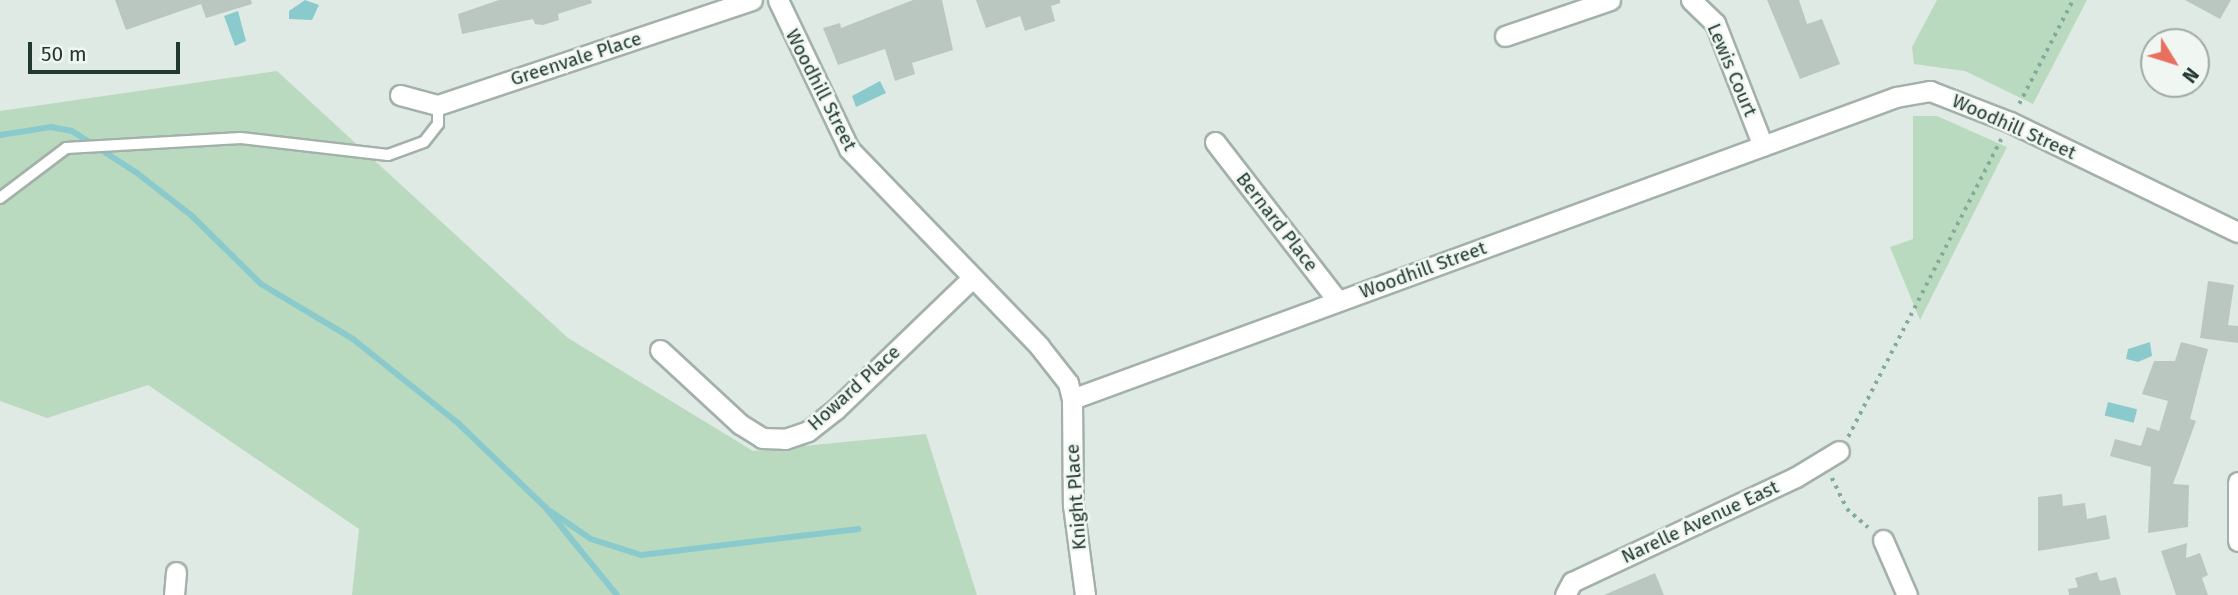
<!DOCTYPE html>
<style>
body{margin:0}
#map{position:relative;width:2238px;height:595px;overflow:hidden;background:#e0eae4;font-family:"Fira Sans",sans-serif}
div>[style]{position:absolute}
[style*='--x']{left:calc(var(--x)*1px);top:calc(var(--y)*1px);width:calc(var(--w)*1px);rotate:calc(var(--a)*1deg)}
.green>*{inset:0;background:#badabf}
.water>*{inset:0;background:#8bcacc;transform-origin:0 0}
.stream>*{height:6px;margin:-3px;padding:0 3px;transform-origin:3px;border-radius:3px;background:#8bcacc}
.building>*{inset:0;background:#b9c7c0}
.path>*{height:3.5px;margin-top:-1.75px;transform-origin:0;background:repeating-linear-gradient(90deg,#82ac9a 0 3.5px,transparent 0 8.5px)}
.roads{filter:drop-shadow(2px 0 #a3b1aa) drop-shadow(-2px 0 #a3b1aa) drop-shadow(0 2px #a3b1aa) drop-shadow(0 -2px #a3b1aa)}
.lane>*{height:10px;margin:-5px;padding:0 5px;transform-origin:5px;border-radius:5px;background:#fff}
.street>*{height:19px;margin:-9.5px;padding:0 9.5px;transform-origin:9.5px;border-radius:9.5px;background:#fff}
span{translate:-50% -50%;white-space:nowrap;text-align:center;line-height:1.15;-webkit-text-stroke:5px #f0f7f3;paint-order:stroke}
.street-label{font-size:19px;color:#223930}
.north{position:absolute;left:2140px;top:28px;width:70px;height:70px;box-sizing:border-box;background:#f0f7f3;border:2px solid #9eaba5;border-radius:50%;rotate:128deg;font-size:19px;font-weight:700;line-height:28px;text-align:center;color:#223930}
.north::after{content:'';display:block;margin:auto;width:24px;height:32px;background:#e9705f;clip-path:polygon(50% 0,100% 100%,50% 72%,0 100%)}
.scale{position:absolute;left:28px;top:42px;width:152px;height:32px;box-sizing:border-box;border:4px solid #223930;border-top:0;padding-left:9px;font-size:21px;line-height:24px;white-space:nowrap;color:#223930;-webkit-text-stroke:5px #f0f7f3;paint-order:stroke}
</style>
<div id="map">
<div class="green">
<div style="clip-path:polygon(1937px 0,2087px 0,2033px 104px,1965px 71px,1914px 64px,1912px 47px)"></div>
<div style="clip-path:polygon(277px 71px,568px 338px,753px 451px,926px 434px,977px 595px,352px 595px,359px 529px,148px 385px,47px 418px,0 401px,0 111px)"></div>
<div style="clip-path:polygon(1913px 116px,1937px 116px,2007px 147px,1920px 320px,1890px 247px,1913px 239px)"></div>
</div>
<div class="water">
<div style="clip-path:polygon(305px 0,319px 5px,312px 20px,289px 19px,289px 11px)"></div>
<div style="clip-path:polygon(238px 11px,246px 41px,235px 46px,224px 16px)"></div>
<div style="clip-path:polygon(880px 81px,886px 93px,856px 107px,852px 96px)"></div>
<div style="clip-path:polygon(2150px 342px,2152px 356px,2138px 362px,2126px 359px,2128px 349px)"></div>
<div style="left:2108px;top:402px;width:30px;height:14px;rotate:14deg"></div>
</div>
<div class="stream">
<div style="--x:0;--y:135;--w:52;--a:-8.9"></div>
<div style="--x:51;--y:127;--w:21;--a:11"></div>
<div style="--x:72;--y:131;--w:77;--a:32.9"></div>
<div style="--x:137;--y:173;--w:68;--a:37.9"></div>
<div style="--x:191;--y:215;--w:98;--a:44.6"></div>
<div style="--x:261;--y:284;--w:107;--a:30.9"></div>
<div style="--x:353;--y:339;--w:134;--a:38.7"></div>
<div style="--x:458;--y:423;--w:122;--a:44"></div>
<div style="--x:546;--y:508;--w:112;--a:50.8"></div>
<div style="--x:550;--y:511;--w:50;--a:34.3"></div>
<div style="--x:591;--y:539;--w:52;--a:17.7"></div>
<div style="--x:641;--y:555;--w:219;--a:-6.8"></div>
</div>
<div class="building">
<div style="clip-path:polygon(115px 0,251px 0,252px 4px,206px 18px,201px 4px,126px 30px)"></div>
<div style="clip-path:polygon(499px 0,591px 0,592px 3px,558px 14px,559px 20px,543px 25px,535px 24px,533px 19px,462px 34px,458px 14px)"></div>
<div style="clip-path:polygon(913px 0,942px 0,953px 50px,912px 63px,915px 74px,895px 81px,885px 49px,838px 65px,823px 28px,840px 23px,841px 28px)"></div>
<div style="clip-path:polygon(976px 0,1060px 0,1060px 3px,1051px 6px,1055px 21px,1025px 31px,1020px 16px,986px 28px)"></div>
<div style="clip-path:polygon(1767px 0,1799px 0,1807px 24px,1822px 19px,1840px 64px,1800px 79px)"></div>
<div style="clip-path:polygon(2185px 0,2231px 0,2220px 19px)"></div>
<div style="clip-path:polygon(2208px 281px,2234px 285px,2228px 325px,2238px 326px,2238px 343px,2200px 338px)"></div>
<div style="clip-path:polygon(2181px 342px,2208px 349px,2190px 419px,2196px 421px,2173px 484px,2189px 485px,2188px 527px,2148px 533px,2151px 467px,2110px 456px,2115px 439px,2141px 446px,2147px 427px,2159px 431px,2168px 401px,2142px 394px,2154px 361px,2175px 361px)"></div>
<div style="clip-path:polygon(2062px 494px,2063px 506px,2085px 503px,2087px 519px,2106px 515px,2110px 539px,2038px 551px,2038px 497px)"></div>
<div style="clip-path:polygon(2187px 543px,2186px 558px,2200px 553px,2208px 575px,2202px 578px,2208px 595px,2176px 595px,2161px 551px)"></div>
<div style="clip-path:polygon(2097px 572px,2100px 581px,2116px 577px,2121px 595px,2069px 595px,2068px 589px,2078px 587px,2075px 578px)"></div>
<div style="clip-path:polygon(1655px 573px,1664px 595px,1604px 595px)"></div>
</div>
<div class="path">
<div style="--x:2019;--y:104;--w:117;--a:-62.6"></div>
<div style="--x:1848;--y:437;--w:335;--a:-62.8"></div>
<div style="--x:1832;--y:478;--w:34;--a:64"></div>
<div style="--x:1847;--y:509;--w:28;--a:41"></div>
</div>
<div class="roads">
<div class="lane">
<div style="--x:0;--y:198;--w:83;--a:-37.1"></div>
<div style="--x:66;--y:148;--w:175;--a:-3.3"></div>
<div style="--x:241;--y:138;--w:148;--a:6.6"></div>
<div style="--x:388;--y:155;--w:38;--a:-20"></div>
<div style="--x:424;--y:142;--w:23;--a:-52"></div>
<div style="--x:438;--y:124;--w:19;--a:-90"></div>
</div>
<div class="street">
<div style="--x:778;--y:0;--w:165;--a:64.5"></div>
<div style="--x:849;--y:149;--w:274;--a:46"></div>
<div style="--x:1039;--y:346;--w:47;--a:51.9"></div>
<div style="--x:1068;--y:383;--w:16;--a:76"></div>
<div style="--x:1072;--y:399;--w:106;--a:89.5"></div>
<div style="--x:1073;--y:505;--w:91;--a:82.4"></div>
<div style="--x:1691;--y:0;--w:33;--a:44"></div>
<div style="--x:1715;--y:23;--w:132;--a:68.7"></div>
<div style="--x:1505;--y:36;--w:111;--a:-18.9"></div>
<div style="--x:400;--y:95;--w:39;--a:15"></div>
<div style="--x:438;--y:105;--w:331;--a:-18.5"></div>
<div style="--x:1215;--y:142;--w:201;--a:52.3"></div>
<div style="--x:660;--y:350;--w:109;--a:42.8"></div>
<div style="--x:740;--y:424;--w:26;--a:32"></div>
<div style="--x:762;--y:438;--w:23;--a:2"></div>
<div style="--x:785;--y:439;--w:24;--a:-19"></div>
<div style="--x:808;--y:431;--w:36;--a:-38"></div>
<div style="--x:836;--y:409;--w:189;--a:-43.9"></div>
<div style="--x:1072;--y:399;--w:878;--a:-20.13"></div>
<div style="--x:1896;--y:97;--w:35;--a:-10"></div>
<div style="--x:1930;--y:91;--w:86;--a:21.2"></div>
<div style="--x:2010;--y:122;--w:253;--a:25.8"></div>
<div style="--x:2238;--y:482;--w:59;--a:90"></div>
<div style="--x:1883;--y:540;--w:60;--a:66.4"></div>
<div style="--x:174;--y:595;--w:23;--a:-85"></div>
<div style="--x:1565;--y:595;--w:15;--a:-62"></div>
<div style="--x:1572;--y:582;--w:247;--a:-25.1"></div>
<div style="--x:1796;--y:477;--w:50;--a:-31.2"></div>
</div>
</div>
<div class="street-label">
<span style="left:576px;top:59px;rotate:-18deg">Greenvale Place</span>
<span style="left:1732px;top:70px;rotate:67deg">Lewis Court</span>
<span style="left:821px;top:90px;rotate:63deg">Woodhill Street</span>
<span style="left:2014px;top:127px;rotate:24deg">Woodhill Street</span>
<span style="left:1277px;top:222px;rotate:52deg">Bernard Place</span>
<span style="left:1423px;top:270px;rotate:-20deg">Woodhill Street</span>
<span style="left:854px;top:388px;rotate:-42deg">Howard Place</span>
<span style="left:1076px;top:497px;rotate:-94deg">Knight Place</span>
<span style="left:1700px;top:522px;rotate:-25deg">Narelle Avenue East</span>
</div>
<div class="north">N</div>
<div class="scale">50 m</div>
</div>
